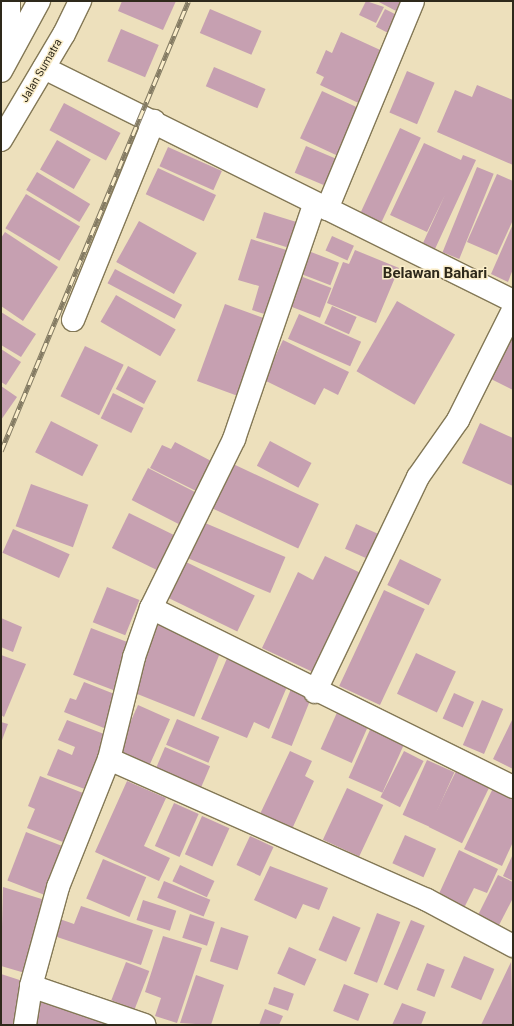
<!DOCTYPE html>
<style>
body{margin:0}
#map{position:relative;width:514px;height:1026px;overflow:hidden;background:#ede0bc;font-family:Roboto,sans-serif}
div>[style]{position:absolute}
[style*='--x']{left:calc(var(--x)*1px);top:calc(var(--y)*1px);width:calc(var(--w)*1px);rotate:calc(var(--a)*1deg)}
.building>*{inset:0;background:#c6a0b1;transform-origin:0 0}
.roads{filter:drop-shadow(1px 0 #837856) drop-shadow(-1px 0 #837856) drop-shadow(0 1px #837856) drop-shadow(0 -1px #837856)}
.street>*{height:22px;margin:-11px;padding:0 11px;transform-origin:11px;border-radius:11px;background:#fff}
.highway>*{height:22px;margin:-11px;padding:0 11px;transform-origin:11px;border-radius:11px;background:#fff}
.rail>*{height:4.5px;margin-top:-2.25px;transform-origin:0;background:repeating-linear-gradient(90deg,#faedc9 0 9px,#847b63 0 18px);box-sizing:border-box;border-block:1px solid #847b63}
span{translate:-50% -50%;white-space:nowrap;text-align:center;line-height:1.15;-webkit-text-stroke:3px #faedc9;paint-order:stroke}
.street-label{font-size:11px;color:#2e291b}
.district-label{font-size:15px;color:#2e291b;font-weight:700}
.frame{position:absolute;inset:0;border:2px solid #2e291b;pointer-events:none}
</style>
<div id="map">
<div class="building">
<div style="clip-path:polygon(122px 1px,176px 1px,163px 30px,118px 11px)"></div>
<div style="clip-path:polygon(366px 1px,384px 7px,376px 23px,359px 15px)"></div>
<div style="clip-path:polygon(377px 1px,404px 1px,398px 12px)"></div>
<div style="left:210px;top:9px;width:56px;height:26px;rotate:23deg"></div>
<div style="left:385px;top:9px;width:22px;height:20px;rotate:27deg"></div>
<div style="left:121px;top:29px;width:41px;height:35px;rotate:23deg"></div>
<div style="clip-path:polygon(341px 32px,389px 54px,365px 106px,320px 85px,324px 77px,316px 73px,326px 50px,332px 53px)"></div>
<div style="left:214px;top:67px;width:56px;height:21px;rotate:23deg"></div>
<div style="left:407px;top:71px;width:30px;height:45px;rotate:23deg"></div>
<div style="clip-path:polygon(477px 85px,513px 100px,513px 165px,437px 132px,455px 90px,472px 97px)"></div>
<div style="left:322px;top:91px;width:45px;height:52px;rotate:25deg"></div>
<div style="left:64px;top:103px;width:64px;height:31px;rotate:28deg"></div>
<div style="left:400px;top:128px;width:23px;height:94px;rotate:25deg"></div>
<div style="left:57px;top:140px;width:39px;height:34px;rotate:30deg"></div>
<div style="clip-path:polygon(424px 143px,461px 160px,463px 155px,476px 160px,435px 249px,423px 243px,445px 195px,427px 232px,390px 215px)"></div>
<div style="left:306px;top:146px;width:34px;height:29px;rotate:23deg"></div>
<div style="left:168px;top:147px;width:59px;height:21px;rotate:24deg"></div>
<div style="left:477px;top:167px;width:18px;height:92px;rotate:22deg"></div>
<div style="left:158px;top:168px;width:64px;height:29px;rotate:25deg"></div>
<div style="left:37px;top:172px;width:62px;height:21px;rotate:31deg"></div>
<div style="clip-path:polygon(497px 174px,513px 181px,513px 220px,497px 255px,467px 242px)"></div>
<div style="left:26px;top:194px;width:63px;height:40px;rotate:31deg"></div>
<div style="left:264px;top:212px;width:39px;height:27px;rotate:17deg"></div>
<div style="left:139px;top:221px;width:66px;height:47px;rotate:29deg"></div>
<div style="clip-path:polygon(513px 224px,513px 269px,508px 282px,491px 274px)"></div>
<div style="clip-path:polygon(5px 232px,58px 267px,23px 321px,1px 306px,1px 238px)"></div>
<div style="left:332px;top:236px;width:24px;height:16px;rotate:24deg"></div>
<div style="clip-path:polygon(251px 239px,293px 252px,274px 317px,252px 310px,259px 286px,238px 280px)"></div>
<div style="clip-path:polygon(355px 250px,399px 268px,376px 323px,327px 303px,343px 262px,349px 264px)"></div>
<div style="left:311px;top:252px;width:30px;height:24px;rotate:21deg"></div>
<div style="left:115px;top:269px;width:76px;height:16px;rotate:28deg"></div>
<div style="left:295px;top:274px;width:39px;height:32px;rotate:21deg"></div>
<div style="left:116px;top:295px;width:69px;height:31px;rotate:30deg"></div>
<div style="left:397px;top:301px;width:67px;height:81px;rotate:30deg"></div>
<div style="left:225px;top:304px;width:48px;height:82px;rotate:20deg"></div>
<div style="left:332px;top:306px;width:27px;height:19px;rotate:24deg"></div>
<div style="clip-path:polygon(1px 312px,36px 334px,21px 357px,1px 345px)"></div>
<div style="left:299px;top:314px;width:68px;height:27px;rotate:24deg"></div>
<div style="clip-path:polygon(513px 323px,513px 390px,483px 375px)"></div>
<div style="clip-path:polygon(283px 340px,349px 372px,338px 395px,324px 388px,315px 405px,264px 380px)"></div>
<div style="left:85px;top:346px;width:43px;height:56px;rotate:26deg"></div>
<div style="clip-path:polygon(1px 349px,21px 362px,6px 385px,1px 382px)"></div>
<div style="left:128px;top:366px;width:32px;height:26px;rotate:28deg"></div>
<div style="clip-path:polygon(1px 386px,17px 397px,1px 420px)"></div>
<div style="left:113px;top:393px;width:34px;height:28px;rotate:26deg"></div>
<div style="left:51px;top:421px;width:53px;height:35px;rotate:27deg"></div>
<div style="clip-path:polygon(480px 423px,513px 438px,513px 486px,462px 463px)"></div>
<div style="left:270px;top:441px;width:47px;height:28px;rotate:28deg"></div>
<div style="clip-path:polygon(175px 442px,213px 462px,198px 492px,150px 468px,162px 445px,171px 449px)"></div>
<div style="left:231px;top:463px;width:97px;height:49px;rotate:25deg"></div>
<div style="left:148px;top:468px;width:56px;height:36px;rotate:27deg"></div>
<div style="left:31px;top:484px;width:61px;height:45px;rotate:20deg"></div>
<div style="left:129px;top:513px;width:50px;height:39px;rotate:26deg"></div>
<div style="left:198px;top:520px;width:95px;height:39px;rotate:23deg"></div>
<div style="left:356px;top:524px;width:35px;height:27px;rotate:24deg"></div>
<div style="left:13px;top:529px;width:62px;height:26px;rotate:24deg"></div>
<div style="clip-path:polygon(325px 556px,367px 576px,319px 675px,262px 648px,298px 572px,313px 580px)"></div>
<div style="left:400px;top:559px;width:46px;height:29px;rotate:26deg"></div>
<div style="left:182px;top:560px;width:81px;height:40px;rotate:26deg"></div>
<div style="left:107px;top:587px;width:35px;height:38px;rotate:22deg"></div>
<div style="left:384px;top:590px;width:45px;height:106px;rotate:25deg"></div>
<div style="clip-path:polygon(1px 618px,22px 627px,13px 652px,1px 647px)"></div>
<div style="left:160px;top:620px;width:68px;height:77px;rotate:22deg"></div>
<div style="left:91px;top:628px;width:45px;height:50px;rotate:21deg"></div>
<div style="left:416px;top:653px;width:44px;height:45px;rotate:25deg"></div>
<div style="clip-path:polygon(1px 655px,26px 664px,4px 717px,1px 715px)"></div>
<div style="clip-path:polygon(228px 656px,289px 682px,269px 729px,254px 722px,247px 738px,201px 719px)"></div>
<div style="clip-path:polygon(84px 682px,122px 697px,109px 730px,64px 712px,70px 698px,76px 700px)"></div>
<div style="left:293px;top:684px;width:22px;height:58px;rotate:22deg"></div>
<div style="left:454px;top:693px;width:22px;height:28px;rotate:24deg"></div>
<div style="left:482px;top:700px;width:23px;height:49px;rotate:23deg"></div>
<div style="left:138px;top:705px;width:35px;height:59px;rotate:24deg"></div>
<div style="left:339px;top:708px;width:34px;height:45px;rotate:24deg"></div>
<div style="clip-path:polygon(513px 718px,513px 769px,493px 759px)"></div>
<div style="left:177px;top:719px;width:46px;height:28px;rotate:23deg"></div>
<div style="clip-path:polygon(67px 720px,112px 737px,90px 791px,47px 775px,58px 749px,72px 755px,75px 747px,58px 740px)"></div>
<div style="clip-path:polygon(1px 722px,8px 724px,1px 743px)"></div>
<div style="left:373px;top:723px;width:37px;height:60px;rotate:24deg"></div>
<div style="left:165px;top:747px;width:49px;height:33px;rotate:23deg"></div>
<div style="clip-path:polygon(290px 751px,312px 761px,305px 776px,314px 781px,292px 829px,260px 814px)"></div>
<div style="left:404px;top:751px;width:22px;height:52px;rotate:27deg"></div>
<div style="left:427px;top:760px;width:30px;height:60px;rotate:24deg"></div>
<div style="left:459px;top:765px;width:37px;height:69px;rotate:26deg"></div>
<div style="clip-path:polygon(40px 776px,88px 795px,68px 844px,27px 828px,35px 809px,28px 806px)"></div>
<div style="clip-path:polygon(127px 781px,166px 798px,144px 846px,170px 858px,159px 881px,95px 852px)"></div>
<div style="clip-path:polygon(495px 784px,513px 792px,513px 842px,502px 866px,464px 849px)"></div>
<div style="left:347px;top:788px;width:40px;height:57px;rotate:25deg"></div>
<div style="left:174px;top:803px;width:27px;height:47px;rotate:24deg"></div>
<div style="left:202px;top:816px;width:30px;height:42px;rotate:24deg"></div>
<div style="left:26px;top:832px;width:45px;height:52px;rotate:21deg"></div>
<div style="left:405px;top:835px;width:34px;height:31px;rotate:24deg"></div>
<div style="left:250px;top:836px;width:26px;height:32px;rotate:25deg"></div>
<div style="clip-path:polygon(459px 850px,498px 869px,487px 893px,474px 888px,463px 910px,437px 898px)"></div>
<div style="clip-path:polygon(513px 854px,513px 881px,503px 876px)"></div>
<div style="left:103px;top:859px;width:47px;height:43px;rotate:23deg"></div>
<div style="left:180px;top:865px;width:38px;height:18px;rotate:25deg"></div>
<div style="clip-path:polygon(270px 866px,328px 888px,319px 910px,303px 904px,296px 919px,254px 900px)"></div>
<div style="clip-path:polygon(498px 875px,513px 882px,513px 898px,496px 931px,475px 921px)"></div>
<div style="left:164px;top:881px;width:50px;height:18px;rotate:22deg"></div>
<div style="clip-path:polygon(3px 887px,48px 901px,25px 973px,1px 966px)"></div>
<div style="left:143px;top:900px;width:35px;height:21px;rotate:18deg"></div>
<div style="clip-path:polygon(81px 906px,153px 930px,141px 965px,48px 934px,54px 917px,74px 924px)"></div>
<div style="left:377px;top:913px;width:25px;height:65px;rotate:21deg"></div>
<div style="left:190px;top:914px;width:26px;height:25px;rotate:18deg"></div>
<div style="left:333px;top:916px;width:30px;height:37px;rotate:23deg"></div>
<div style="left:411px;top:920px;width:15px;height:70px;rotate:23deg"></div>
<div style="left:221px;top:927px;width:29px;height:36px;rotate:18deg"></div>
<div style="clip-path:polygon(163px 936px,202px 948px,177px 1023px,155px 1016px,161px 998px,145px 992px)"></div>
<div style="left:289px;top:947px;width:30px;height:29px;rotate:24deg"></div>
<div style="left:464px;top:956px;width:33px;height:34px;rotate:23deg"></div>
<div style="left:126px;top:962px;width:25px;height:41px;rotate:21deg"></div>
<div style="clip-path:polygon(511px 962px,513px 1025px,481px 1025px)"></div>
<div style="left:427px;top:963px;width:19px;height:29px;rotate:21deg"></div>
<div style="clip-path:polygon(1px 974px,29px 983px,16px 1025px,1px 1025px)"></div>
<div style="clip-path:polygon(196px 975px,224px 985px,211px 1025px,180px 1023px)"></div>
<div style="left:344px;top:984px;width:27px;height:29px;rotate:22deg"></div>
<div style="left:274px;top:987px;width:21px;height:18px;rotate:19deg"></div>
<div style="clip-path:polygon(37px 992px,128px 1025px,34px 1025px)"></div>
<div style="clip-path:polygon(402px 1003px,426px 1012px,421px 1025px,392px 1025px)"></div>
<div style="clip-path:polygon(265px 1009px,283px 1016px,279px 1025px,259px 1025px)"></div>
</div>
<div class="roads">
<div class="street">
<div style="--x:44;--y:68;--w:524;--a:26.42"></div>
<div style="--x:327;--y:209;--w:225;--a:-67.5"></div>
<div style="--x:73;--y:320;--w:215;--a:-67.9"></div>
<div style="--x:151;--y:608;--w:404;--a:26.3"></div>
<div style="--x:315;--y:692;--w:238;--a:-64.4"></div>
<div style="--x:418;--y:477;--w:70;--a:-54.9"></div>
<div style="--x:458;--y:420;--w:123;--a:-63.4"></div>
<div style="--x:109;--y:759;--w:348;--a:23.9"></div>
<div style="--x:427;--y:900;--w:98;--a:28.1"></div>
<div style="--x:31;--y:986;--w:120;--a:18.9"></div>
<div style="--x:25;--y:1025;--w:39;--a:-81"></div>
<div style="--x:31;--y:986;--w:103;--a:-74.7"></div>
<div style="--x:58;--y:887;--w:138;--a:-68.3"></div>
<div style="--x:109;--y:759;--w:105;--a:-76.2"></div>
<div style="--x:134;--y:657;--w:52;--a:-70.9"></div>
<div style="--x:151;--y:608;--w:188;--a:-63.8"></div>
<div style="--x:234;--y:439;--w:247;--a:-71.1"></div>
</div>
<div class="highway">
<div style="--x:9;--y:55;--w:54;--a:-90"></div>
<div style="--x:1;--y:71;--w:80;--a:-61.5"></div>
<div style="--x:1;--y:140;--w:123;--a:-59.3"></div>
<div style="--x:64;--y:34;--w:37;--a:-64"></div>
</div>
</div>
<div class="rail">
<div style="--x:1;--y:451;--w:487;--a:-67.4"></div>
</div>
<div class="street-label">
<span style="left:42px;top:71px;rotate:-60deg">Jalan Sumatra</span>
</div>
<div class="district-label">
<span style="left:435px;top:274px">Belawan Bahari</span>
</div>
<div class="frame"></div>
</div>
